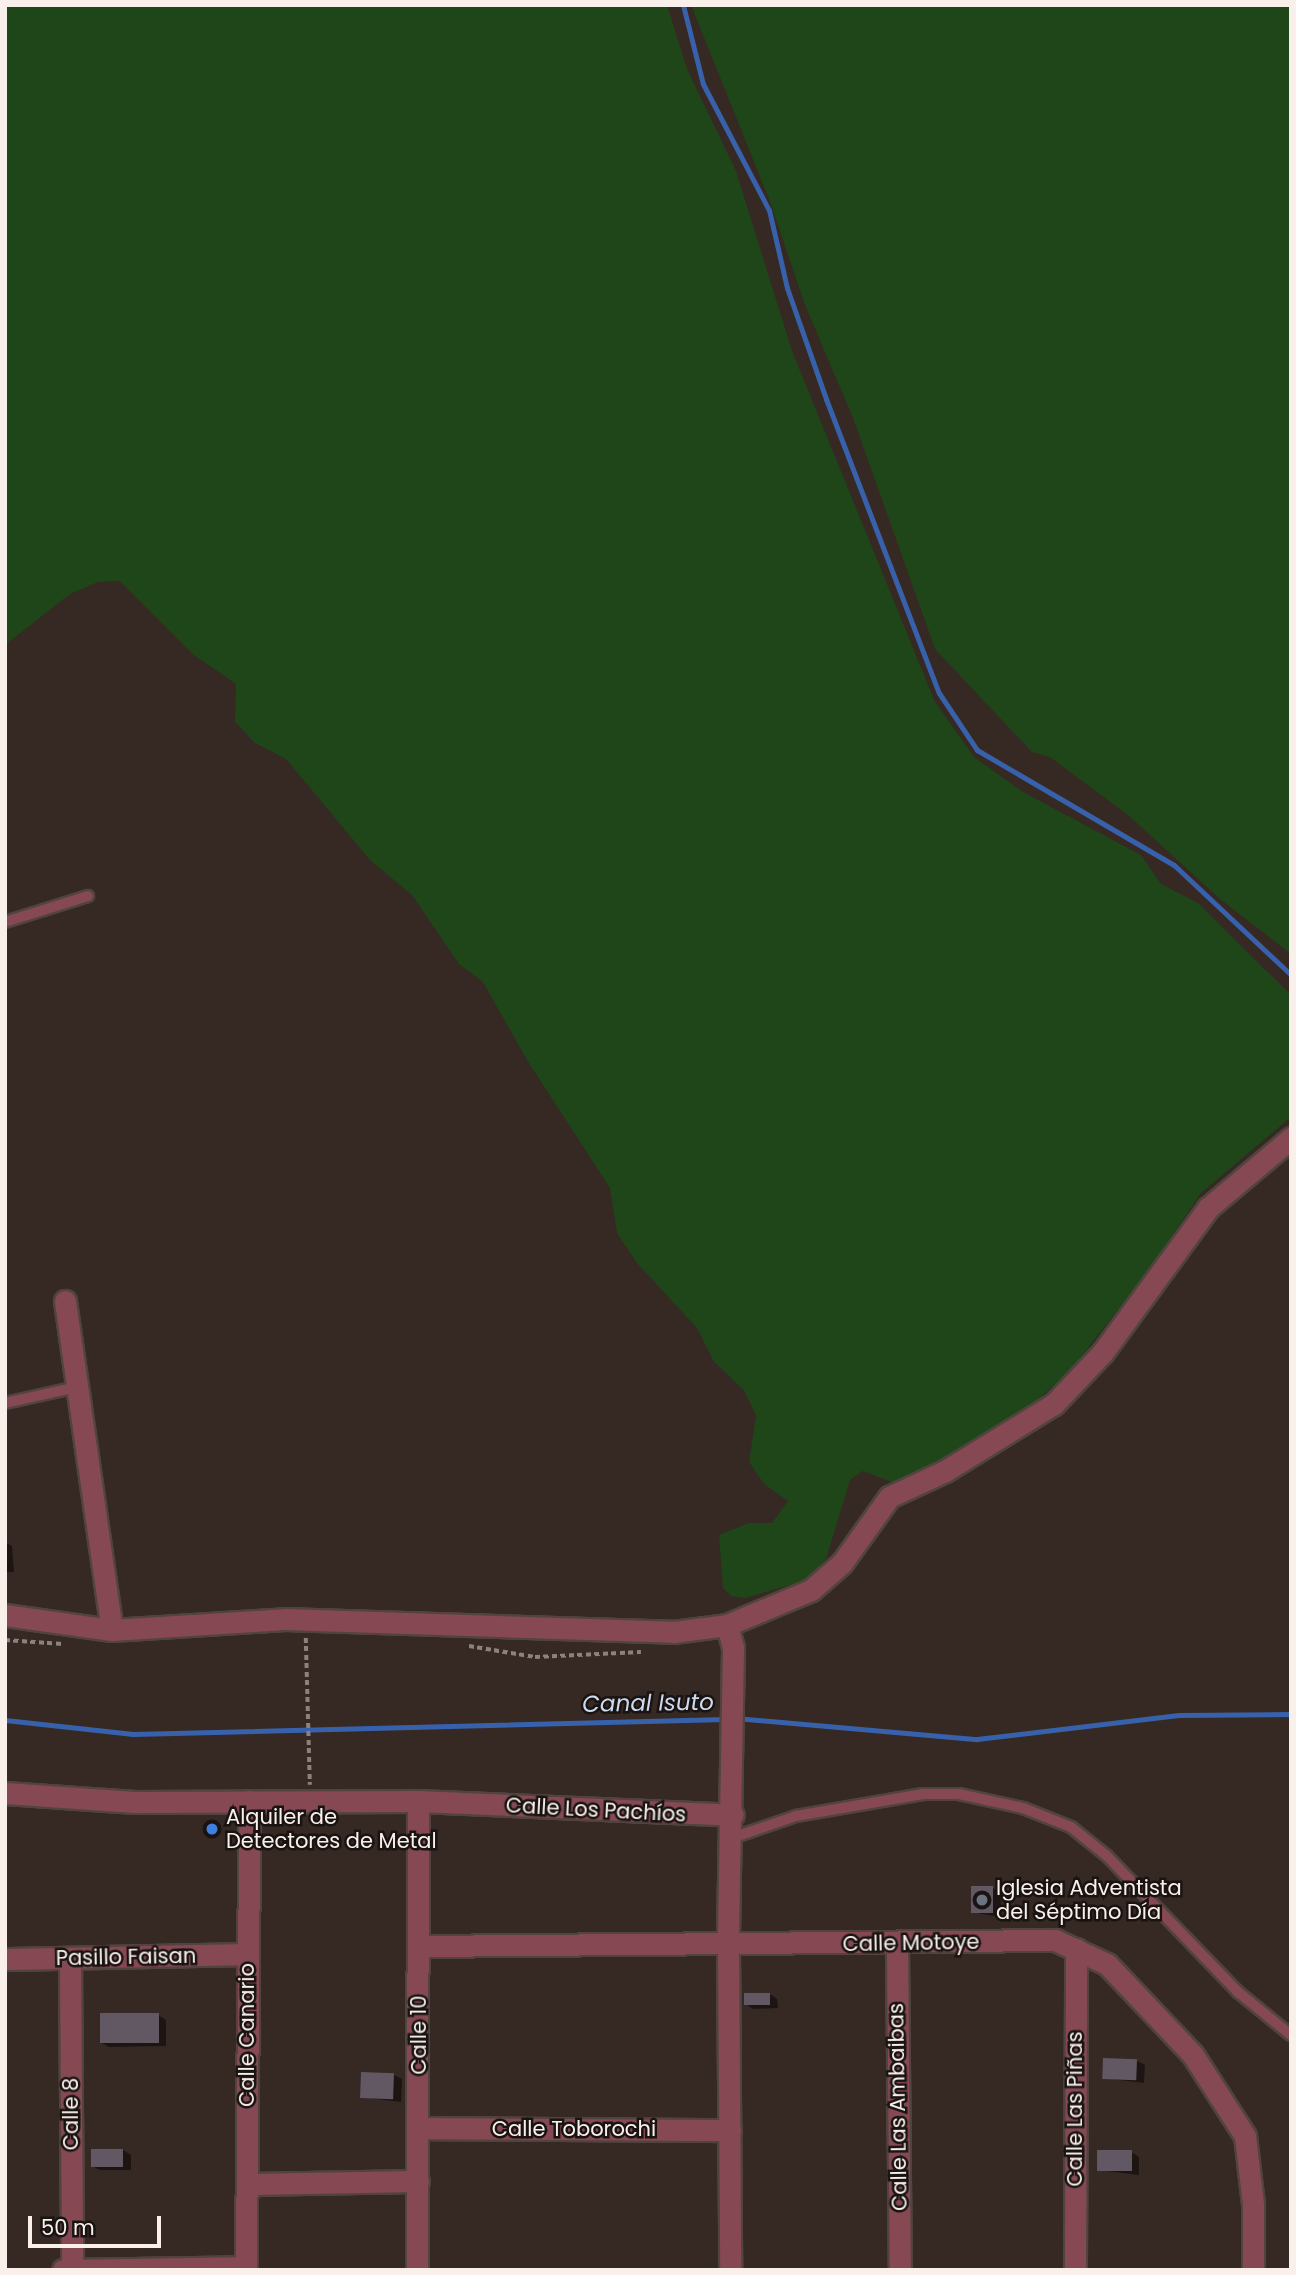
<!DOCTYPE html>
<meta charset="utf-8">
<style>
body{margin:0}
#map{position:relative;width:1296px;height:2275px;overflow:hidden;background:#362823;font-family:Poppins,sans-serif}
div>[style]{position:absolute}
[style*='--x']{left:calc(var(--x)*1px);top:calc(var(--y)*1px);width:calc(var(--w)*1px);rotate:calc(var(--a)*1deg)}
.green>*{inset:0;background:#1f4618}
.shadow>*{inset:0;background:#0007}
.stream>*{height:5px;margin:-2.5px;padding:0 2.5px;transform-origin:2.5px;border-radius:2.5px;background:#3861ac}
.building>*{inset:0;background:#625864;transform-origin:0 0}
.path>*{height:3.5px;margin-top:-1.75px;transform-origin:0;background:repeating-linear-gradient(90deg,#8c817c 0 5px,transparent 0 8.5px)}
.roads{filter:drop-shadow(2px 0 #51443f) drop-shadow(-2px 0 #51443f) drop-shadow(0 2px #51443f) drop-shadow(0 -2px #51443f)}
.service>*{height:10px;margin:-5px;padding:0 5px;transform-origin:5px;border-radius:5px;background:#864954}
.minor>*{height:21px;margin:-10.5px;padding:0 10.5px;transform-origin:10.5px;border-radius:10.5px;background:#864954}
.tertiary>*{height:21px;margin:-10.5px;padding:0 10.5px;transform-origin:10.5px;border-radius:10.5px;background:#864954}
.dots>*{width:19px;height:19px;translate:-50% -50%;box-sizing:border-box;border:4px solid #191311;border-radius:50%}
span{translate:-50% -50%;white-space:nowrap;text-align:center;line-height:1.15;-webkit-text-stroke:5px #191311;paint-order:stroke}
.street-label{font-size:21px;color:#f9f0ec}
.poi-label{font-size:21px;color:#f9f0ec}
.left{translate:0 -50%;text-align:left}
.water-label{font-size:23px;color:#cedaef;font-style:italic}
.frame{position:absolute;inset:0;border:7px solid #f9f0ec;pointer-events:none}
.scale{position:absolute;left:28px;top:2216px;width:133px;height:32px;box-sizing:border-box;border:4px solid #f9f0ec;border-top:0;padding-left:9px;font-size:21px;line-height:24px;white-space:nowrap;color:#f9f0ec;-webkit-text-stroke:5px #191311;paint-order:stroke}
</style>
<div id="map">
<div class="green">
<div style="clip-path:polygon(5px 5px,667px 5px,687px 69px,736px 171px,792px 351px,935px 702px,974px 757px,1023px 792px,1141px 855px,1161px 884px,1198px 903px,1291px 995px,1291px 1117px,1201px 1193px,1148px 1271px,1070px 1371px,1018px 1417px,963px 1452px,894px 1483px,863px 1471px,850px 1480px,826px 1559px,806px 1580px,745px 1598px,731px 1596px,723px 1588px,719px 1535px,749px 1523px,772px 1523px,788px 1501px,764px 1484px,749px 1462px,756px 1416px,744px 1390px,714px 1362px,697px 1328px,637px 1263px,617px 1233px,610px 1188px,527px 1060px,483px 982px,459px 964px,412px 895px,370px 860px,286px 759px,255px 743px,235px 722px,236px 684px,194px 655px,120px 581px,98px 582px,70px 594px,5px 645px)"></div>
<div style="clip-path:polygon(691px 5px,1291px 5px,1291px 954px,1220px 899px,1128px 815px,1050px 757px,1032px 752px,935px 649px,853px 418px,805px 305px,769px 199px)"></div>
</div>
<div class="shadow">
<div style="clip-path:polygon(5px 1542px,12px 1546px,14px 1572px,5px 1572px)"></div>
<div style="clip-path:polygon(993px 1888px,1001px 1893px,1000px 1917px,972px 1912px)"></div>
<div style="clip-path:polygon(770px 1994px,777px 1999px,778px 2008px,753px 2009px,746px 2004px)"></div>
<div style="clip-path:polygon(158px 2015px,166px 2020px,166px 2046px,109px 2047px,102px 2043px)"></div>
<div style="clip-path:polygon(1137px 2061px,1145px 2065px,1144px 2083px,1104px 2078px)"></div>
<div style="clip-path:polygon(394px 2075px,402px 2079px,401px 2102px,363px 2097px)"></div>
<div style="clip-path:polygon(123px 2150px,131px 2155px,131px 2170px,100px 2170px,92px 2166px)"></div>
<div style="clip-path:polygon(1131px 2152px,1139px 2157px,1139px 2175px,1098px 2170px)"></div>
</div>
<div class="stream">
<div style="--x:683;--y:5;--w:81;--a:75.8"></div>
<div style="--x:703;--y:84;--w:142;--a:62.4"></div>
<div style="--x:769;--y:210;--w:80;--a:77"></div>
<div style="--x:787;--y:288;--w:118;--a:70.6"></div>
<div style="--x:826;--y:399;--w:315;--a:69"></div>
<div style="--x:939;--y:693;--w:69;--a:56.3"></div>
<div style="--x:977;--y:750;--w:228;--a:30.3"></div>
<div style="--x:1174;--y:865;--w:161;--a:43.2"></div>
<div style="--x:735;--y:1718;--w:243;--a:5"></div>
<div style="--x:977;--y:1739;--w:203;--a:-6.8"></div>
<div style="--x:1179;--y:1715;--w:112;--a:-0.5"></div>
<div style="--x:5;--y:1720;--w:129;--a:6.2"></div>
<div style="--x:133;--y:1734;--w:593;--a:-1.45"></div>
</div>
<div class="building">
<div style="left:971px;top:1886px;width:22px;height:27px"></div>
<div style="left:744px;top:1993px;width:26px;height:12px"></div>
<div style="left:159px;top:2013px;width:30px;height:59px;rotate:90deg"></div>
<div style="left:1103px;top:2058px;width:34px;height:21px;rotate:2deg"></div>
<div style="left:361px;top:2072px;width:33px;height:26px;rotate:2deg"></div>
<div style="left:91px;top:2149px;width:32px;height:18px"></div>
<div style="left:1097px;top:2150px;width:35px;height:21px"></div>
</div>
<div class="path">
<div style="--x:306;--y:1638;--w:147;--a:88.4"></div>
<div style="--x:5;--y:1640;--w:58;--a:3.9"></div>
<div style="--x:469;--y:1646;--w:67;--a:9.5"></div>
<div style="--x:535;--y:1657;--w:106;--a:-2.7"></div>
</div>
<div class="roads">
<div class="service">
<div style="--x:5;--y:922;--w:87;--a:-17.4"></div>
<div style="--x:5;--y:1403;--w:74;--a:-12.5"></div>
<div style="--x:732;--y:1838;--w:68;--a:-19"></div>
<div style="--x:796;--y:1816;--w:129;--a:-9.8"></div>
<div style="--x:923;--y:1794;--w:36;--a:0"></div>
<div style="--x:959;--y:1794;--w:66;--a:12.3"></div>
<div style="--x:1023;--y:1808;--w:52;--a:21.6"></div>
<div style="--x:1071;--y:1827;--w:46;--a:38.9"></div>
<div style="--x:1107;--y:1856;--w:189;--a:46.1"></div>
<div style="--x:1238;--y:1992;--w:68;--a:39.1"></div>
</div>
<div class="minor">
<div style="--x:65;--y:1301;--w:332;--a:81.9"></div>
<div style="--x:727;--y:1625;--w:91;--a:-22.6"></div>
<div style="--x:811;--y:1590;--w:41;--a:-41.1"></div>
<div style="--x:842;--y:1563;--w:81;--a:-54.5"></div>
<div style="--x:889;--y:1497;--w:62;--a:-24.9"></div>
<div style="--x:945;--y:1471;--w:128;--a:-31.6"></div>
<div style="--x:1054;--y:1404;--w:71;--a:-46.7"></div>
<div style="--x:1103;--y:1352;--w:178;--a:-53.9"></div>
<div style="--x:1208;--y:1208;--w:109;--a:-40.1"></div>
<div style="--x:897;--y:1944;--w:326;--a:89.5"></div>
<div style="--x:420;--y:1946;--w:635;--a:-0.54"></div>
<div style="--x:1055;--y:1940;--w:57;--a:24.8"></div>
<div style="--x:1107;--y:1964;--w:125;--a:46.6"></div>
<div style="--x:1193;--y:2055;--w:96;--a:57.3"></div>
<div style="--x:1245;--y:2136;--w:68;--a:83.3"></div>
<div style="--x:1253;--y:2204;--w:66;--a:90"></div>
<div style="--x:70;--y:1958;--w:312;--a:89.6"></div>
<div style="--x:5;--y:1959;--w:243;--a:-1.2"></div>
<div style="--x:419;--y:2128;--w:311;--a:0.4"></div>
<div style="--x:247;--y:2184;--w:171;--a:-1"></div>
<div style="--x:63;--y:2270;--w:183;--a:-0.9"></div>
<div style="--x:246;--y:2270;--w:469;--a:-89.6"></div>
<div style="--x:417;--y:2270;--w:469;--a:-89.9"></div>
<div style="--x:1075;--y:2270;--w:321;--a:-89.8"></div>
</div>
<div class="tertiary">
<div style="--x:5;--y:1615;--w:108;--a:8"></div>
<div style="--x:112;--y:1630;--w:173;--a:-3.6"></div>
<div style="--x:285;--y:1619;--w:388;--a:1.9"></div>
<div style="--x:673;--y:1632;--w:54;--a:-7.4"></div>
<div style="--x:727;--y:1625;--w:24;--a:75"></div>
<div style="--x:733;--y:1648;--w:296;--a:91"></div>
<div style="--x:728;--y:1944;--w:326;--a:89.6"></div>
<div style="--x:5;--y:1793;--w:130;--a:4"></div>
<div style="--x:135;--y:1802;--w:283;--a:-0.2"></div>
<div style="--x:418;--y:1801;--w:315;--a:2.5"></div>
</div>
</div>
<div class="dots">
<div style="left:212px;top:1829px;background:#3f7fe0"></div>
<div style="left:982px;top:1900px;background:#6b7280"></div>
</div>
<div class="street-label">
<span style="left:596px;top:1810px;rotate:3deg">Calle Los Pachíos</span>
<span style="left:911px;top:1943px;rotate:-1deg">Calle Motoye</span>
<span style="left:126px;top:1957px;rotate:-1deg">Pasillo Faisan</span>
<span style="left:247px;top:2035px;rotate:-90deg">Calle Canario</span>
<span style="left:419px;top:2035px;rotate:-90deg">Calle 10</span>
<span style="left:898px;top:2107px;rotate:-91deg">Calle Las Ambaibas</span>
<span style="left:1075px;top:2109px;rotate:-90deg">Calle Las Piñas</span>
<span style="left:71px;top:2114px;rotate:-90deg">Calle 8</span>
<span style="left:574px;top:2129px">Calle Toborochi</span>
</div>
<div class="poi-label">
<span class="left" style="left:226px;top:1829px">Alquiler de<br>Detectores de Metal</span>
<span class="left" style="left:996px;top:1900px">Iglesia Adventista<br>del Séptimo Día</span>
</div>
<div class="water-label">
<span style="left:648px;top:1703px;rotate:-1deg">Canal Isuto</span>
</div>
<div class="frame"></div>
<div class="scale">50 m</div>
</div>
